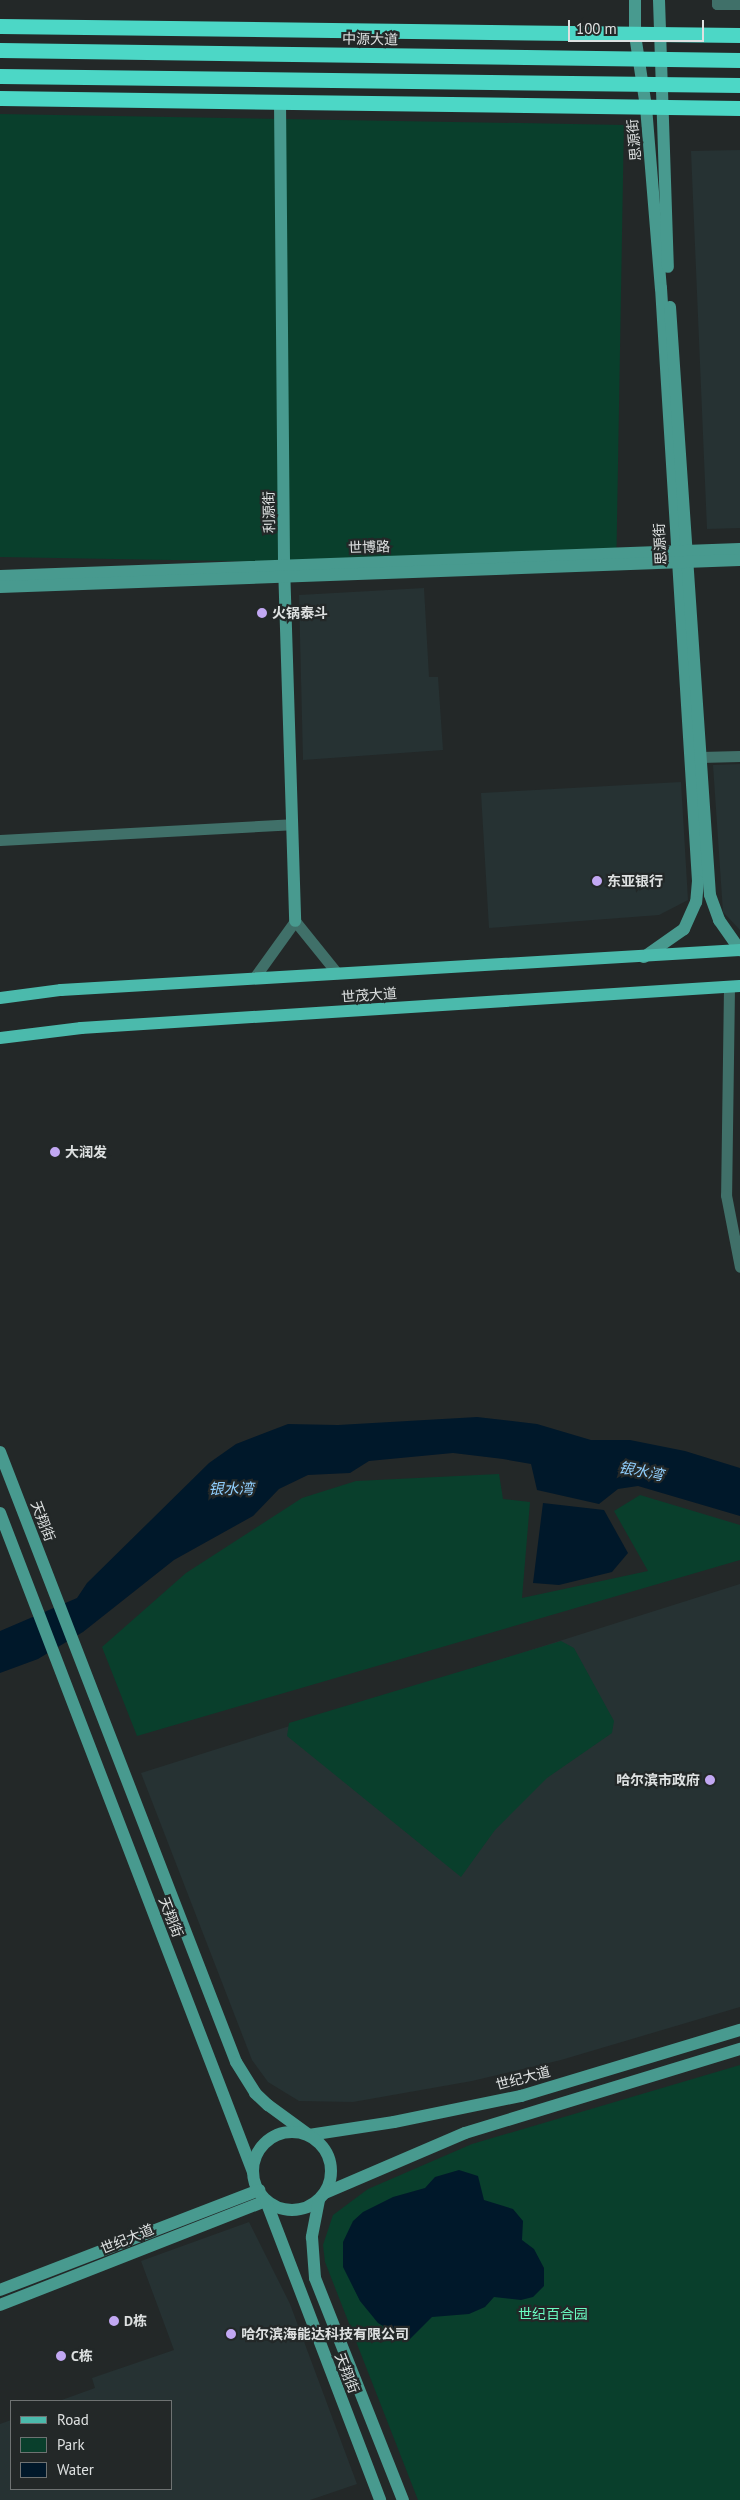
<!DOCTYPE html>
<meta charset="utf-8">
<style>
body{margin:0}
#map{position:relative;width:740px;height:2500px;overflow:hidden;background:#232828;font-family:"PT Sans","Noto Sans SC",sans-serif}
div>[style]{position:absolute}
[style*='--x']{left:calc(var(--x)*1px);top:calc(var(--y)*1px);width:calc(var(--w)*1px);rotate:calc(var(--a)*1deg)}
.built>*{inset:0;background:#263233}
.green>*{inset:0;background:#093f2c;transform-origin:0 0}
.water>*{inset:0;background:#00182a}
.street>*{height:11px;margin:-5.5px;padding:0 5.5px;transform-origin:5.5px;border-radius:5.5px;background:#407069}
.secondary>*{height:12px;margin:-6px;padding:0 6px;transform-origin:6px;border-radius:6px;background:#489a8f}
.secondary>.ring{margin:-6px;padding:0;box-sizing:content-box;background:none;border:12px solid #489a8f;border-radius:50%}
.primary>*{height:12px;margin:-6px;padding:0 6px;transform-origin:6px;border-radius:6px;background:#4bbaac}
.highway>*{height:15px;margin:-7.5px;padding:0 7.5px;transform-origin:7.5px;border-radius:7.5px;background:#4cd7c6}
.dots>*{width:14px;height:14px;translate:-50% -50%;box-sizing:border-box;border:2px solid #232828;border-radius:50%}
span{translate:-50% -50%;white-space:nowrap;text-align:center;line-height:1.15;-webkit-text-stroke:4.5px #232828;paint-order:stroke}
.street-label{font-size:14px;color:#dee1e1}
.poi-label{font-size:14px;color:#dee1e1;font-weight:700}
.left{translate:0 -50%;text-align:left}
.right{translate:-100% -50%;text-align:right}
.park-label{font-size:14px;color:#6afcc2}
.water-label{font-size:15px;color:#90cefc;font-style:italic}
.legend{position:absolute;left:10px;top:2400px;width:162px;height:90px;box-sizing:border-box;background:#232828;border:1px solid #6e7272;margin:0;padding:6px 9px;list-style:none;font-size:15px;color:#dee1e1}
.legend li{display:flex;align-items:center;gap:10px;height:25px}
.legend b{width:25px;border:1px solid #6e7272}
.scale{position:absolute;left:568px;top:20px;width:136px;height:22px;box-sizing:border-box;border:2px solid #dee1e1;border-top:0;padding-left:6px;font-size:15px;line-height:18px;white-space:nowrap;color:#dee1e1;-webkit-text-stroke:4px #232828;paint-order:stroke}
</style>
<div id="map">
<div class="built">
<div style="clip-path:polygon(740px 150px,740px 528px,707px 529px,691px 151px)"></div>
<div style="clip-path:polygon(424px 588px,429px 677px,438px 677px,443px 750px,303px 760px,299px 595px)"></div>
<div style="clip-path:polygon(740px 764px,740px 930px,723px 912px,713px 765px)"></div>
<div style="clip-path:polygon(681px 782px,688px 900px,659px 915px,489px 928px,481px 793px)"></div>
<div style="clip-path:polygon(740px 1584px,740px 2007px,561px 2060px,472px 2081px,353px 2102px,299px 2101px,268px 2082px,252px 2060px,141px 1773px)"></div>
<div style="clip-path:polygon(249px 2222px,290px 2304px,357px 2484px,310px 2500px,0 2500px,0 2424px,11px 2420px,11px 2489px,171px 2489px,171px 2401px,59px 2401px,95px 2388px,92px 2378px,174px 2350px,141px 2261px)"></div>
</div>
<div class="green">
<div style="left:0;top:114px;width:624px;height:443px;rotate:1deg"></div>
<div style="clip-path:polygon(499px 1474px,503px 1499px,530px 1502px,522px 1598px,648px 1571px,614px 1511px,640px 1495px,740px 1525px,740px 1560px,137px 1736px,102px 1647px,186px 1573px,302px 1498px,356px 1481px)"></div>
<div style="clip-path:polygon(561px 1641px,574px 1648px,614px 1721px,612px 1733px,547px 1778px,495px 1830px,461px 1877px,287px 1736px,289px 1723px)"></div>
<div style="clip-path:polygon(740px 2065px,740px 2500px,418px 2500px,325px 2262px,323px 2245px,333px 2215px,368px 2189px,472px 2144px)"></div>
</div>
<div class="water">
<div style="clip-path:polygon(477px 1417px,537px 1424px,591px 1440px,630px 1440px,685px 1451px,740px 1468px,740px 1516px,638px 1486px,618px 1489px,599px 1504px,537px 1490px,531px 1464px,503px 1459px,453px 1453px,369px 1461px,350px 1473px,308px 1475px,279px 1489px,253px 1516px,174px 1560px,83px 1632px,38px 1659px,0 1673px,0 1631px,77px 1598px,87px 1583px,209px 1463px,236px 1444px,288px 1424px,338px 1425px)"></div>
<div style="clip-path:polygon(543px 1503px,604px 1510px,628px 1553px,612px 1572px,559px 1585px,533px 1583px)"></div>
<div style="clip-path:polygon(459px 2170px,478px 2176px,484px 2200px,513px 2209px,523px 2221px,522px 2240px,534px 2249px,544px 2268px,544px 2286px,533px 2297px,521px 2300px,494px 2297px,485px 2307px,469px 2314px,432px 2317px,410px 2339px,402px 2337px,378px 2323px,360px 2301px,343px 2267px,343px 2242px,353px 2221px,363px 2212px,393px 2197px,425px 2188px,435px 2177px)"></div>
</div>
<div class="street">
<div style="--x:717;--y:0;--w:4;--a:90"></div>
<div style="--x:717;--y:4;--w:23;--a:0"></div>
<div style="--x:700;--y:757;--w:40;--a:-1.4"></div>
<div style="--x:0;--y:840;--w:292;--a:-3.1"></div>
<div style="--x:254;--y:978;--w:70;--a:-54.3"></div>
<div style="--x:295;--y:921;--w:67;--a:51.1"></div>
<div style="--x:729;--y:987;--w:208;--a:90.8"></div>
<div style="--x:726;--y:1195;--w:73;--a:79"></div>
</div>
<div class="secondary">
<div style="--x:635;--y:0;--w:35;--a:90"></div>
<div style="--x:635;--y:35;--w:73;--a:81.3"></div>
<div style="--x:646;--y:107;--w:182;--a:85.3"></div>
<div style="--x:661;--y:288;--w:594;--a:86.43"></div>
<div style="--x:698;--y:881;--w:21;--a:95"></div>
<div style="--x:696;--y:902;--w:30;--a:114"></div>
<div style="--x:684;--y:929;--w:49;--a:145"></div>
<div style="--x:659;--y:0;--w:267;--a:88.1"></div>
<div style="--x:280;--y:101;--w:464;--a:89.5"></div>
<div style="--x:284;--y:565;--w:356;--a:88.2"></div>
<div style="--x:670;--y:307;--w:589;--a:86.11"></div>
<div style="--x:710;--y:895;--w:27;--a:70"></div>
<div style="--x:719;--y:920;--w:37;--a:55"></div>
<div style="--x:0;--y:576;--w:740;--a:-2.09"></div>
<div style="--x:0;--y:587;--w:740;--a:-2.09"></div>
<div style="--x:0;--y:1452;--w:654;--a:68.85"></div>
<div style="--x:236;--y:2062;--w:36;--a:58"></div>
<div style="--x:255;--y:2093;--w:18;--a:43"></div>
<div style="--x:268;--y:2105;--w:51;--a:36.2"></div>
<div style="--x:309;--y:2135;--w:86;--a:-8.7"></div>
<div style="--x:394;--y:2122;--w:130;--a:-11.6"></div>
<div style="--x:521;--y:2096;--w:229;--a:-16.8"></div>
<div style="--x:0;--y:1513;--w:706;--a:69"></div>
<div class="ring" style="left:253px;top:2132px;width:66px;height:66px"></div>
<div style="--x:325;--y:2193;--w:152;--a:-23.2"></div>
<div style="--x:465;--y:2133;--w:288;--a:-17"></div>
<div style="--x:319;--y:2200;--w:38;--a:101"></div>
<div style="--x:312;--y:2237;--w:41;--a:85.8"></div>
<div style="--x:315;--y:2278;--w:239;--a:68.4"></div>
<div style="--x:0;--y:2290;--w:278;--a:-21.1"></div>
<div style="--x:0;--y:2305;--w:286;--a:-21.4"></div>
<div style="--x:266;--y:2201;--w:320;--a:69.1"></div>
</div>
<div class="primary">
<div style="--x:0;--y:998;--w:62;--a:-7.5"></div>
<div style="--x:61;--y:990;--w:680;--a:-3.37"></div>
<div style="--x:0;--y:1038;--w:82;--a:-7"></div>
<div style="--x:81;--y:1028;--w:660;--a:-3.65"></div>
</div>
<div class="highway">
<div style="--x:0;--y:26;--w:740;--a:0.7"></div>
<div style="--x:0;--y:50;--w:740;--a:0.77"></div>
<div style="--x:0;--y:76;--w:740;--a:0.7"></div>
<div style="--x:0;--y:98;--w:740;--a:0.77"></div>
</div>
<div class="dots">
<div style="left:262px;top:613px;background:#c2a8f3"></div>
<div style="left:597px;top:881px;background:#c2a8f3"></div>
<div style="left:55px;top:1152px;background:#c2a8f3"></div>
<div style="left:710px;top:1780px;background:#c2a8f3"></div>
<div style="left:114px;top:2321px;background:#c2a8f3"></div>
<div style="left:231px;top:2334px;background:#c2a8f3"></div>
<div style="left:61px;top:2356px;background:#c2a8f3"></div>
</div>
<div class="street-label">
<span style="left:370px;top:39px;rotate:1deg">中源大道</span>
<span style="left:634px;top:140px;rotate:-95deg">思源街</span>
<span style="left:269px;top:512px;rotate:-91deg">利源街</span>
<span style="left:660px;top:544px;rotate:-93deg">思源街</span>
<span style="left:369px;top:547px;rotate:-2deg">世博路</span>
<span style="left:369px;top:995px;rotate:-4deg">世茂大道</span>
<span style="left:43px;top:1521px;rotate:69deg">天翔街</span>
<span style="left:171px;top:1917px;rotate:69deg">天翔街</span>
<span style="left:523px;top:2078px;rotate:-15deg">世纪大道</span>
<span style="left:127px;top:2239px;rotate:-22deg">世纪大道</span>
<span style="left:347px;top:2373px;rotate:69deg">天翔街</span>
</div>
<div class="poi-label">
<span class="left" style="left:272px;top:613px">火锅泰斗</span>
<span class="left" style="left:607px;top:881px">东亚银行</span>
<span class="left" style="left:65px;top:1152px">大润发</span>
<span class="right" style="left:700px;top:1780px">哈尔滨市政府</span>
<span class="left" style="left:124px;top:2321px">D栋</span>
<span class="left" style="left:241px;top:2334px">哈尔滨海能达科技有限公司</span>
<span class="left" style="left:71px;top:2356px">C栋</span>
</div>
<div class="park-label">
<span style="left:553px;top:2314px">世纪百合园</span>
</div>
<div class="water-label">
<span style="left:641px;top:1471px;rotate:11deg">银水湾</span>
<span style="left:231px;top:1489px">银水湾</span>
</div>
<ul class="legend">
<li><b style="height:6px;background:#4bbaac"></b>Road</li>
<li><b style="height:14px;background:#093f2c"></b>Park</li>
<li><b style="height:14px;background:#00182a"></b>Water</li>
</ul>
<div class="scale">100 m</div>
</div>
